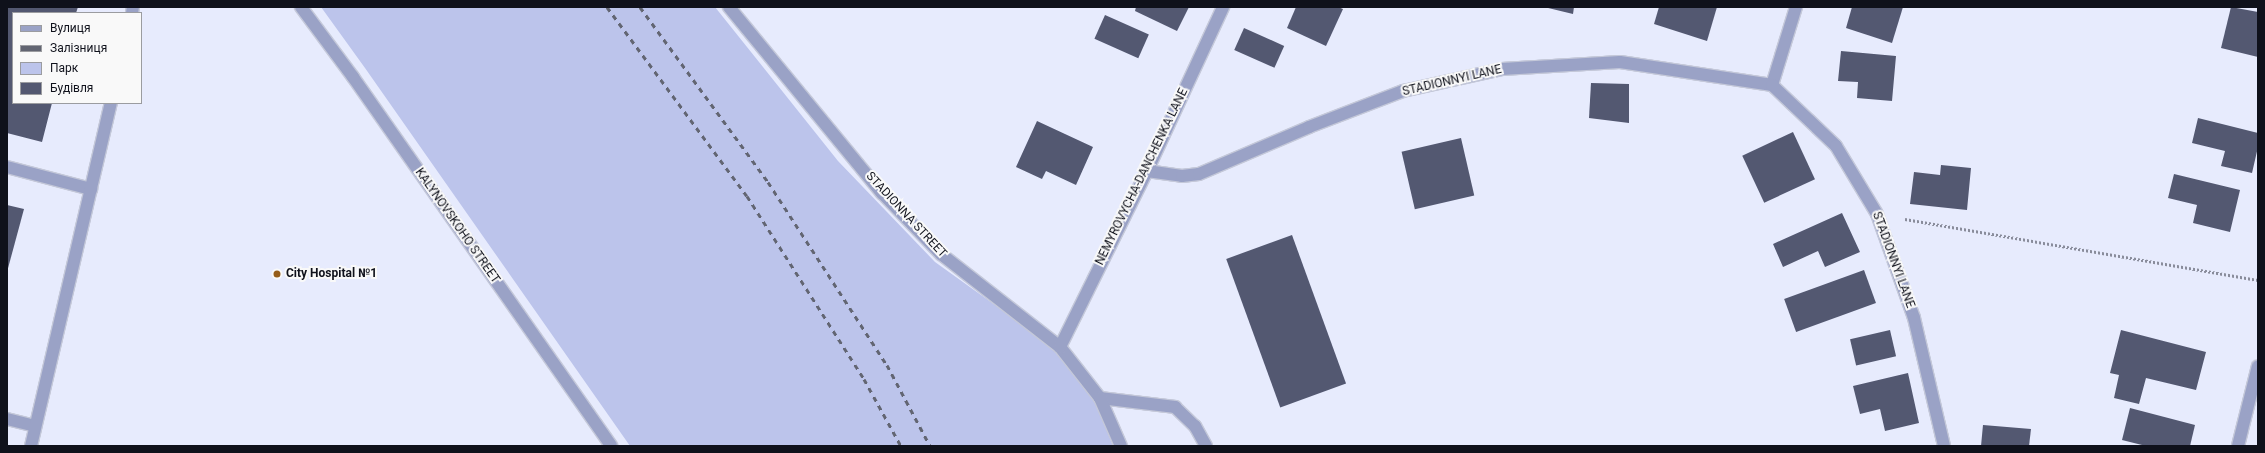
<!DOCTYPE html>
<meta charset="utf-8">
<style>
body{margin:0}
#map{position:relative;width:2265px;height:453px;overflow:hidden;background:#e7ebfd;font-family:Roboto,sans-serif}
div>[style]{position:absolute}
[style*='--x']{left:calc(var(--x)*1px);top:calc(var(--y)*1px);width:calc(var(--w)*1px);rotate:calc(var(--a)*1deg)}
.green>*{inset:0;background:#bcc4eb}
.building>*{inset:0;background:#535871;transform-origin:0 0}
.path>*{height:2.5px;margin-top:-1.25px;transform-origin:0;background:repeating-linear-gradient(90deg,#898c9b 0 2px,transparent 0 4px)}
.roads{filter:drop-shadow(1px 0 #c4c8d9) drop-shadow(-1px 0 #c4c8d9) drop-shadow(0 1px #c4c8d9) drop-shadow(0 -1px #c4c8d9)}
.lane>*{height:12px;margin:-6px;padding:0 6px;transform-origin:6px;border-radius:6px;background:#9aa2c6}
.street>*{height:12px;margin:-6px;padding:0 6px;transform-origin:6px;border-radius:6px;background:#9aa2c6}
.rail>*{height:3px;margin-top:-1.5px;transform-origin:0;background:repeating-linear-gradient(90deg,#626572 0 5px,transparent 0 10px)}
.dots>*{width:11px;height:11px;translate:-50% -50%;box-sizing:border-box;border:2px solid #f9f9f9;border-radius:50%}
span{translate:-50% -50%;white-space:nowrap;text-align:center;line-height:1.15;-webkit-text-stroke:4px #f9f9f9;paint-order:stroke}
.street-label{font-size:12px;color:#0f111b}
.poi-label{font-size:12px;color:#0f111b;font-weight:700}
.left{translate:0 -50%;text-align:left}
.frame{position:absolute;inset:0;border:8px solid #0f111b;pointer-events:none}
.legend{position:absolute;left:12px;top:12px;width:130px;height:92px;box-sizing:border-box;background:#f9f9f9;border:1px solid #9b9ca0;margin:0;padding:5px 7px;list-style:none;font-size:12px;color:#0f111b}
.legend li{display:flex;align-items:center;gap:8px;height:20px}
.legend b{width:20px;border:1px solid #9b9ca0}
</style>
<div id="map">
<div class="green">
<div style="clip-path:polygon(321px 7px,715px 7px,838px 161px,935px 262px,1051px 345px,1092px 393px,1113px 446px,630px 446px,365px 68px)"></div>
</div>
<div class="building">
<div style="clip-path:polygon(7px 7px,78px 7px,76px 13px,13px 13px,13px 103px,52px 103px,42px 142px,7px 133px)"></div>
<div style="clip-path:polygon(1136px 7px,1189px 7px,1177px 31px,1135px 11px)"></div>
<div style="clip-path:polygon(1296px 7px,1338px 7px,1343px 9px,1326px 46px,1287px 28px)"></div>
<div style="clip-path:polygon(1544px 7px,1574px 7px,1573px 14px)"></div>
<div style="clip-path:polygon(1659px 7px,1717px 7px,1707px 41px,1654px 24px)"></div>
<div style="clip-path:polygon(1852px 7px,1903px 7px,1892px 43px,1846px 28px)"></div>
<div style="clip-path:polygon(2231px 7px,2258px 12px,2258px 57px,2221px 48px)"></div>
<div style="left:1105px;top:15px;width:48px;height:26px;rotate:24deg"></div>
<div style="left:1244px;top:28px;width:44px;height:24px;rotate:24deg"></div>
<div style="clip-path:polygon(1841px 51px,1896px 56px,1892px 101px,1857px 98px,1858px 82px,1838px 81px)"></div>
<div style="clip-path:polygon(1591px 83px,1629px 84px,1629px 123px,1589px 118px)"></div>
<div style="clip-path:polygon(2198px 118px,2258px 133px,2258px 147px,2252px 173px,2221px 166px,2225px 151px,2192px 143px)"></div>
<div style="clip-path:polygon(1037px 121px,1093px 147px,1076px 185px,1046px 171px,1042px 179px,1016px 167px)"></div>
<div style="left:1793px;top:132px;width:52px;height:56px;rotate:65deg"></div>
<div style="left:1461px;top:138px;width:59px;height:61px;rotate:77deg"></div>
<div style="clip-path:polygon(1941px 165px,1971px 168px,1967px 210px,1910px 204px,1914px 172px,1940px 175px)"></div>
<div style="clip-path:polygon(2174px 174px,2240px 190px,2230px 232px,2193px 223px,2197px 205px,2168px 198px)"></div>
<div style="clip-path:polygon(7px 205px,24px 209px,7px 272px)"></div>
<div style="clip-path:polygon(1842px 213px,1860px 252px,1825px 267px,1818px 251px,1783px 267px,1773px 244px)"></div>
<div style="left:1292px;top:235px;width:158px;height:70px;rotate:70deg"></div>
<div style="left:1864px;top:270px;width:35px;height:85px;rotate:70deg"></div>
<div style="left:1890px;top:330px;width:27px;height:41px;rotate:77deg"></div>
<div style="clip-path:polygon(2121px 330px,2206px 352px,2196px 390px,2146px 378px,2139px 404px,2114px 398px,2119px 375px,2110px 373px)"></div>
<div style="clip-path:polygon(1908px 373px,1919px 423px,1885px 431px,1880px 409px,1860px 414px,1853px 386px)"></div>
<div style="clip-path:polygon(2130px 408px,2195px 425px,2190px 446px,2146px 446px,2122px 440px)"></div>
<div style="clip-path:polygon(1983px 425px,2031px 429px,2029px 446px,1981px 446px)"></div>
</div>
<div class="path">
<div style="--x:1905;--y:219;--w:358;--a:9.8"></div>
</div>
<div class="roads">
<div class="lane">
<div style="--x:7;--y:167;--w:87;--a:14.7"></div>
<div style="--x:1100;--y:398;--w:76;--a:6.8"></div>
<div style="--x:1175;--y:407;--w:28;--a:44"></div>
<div style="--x:1195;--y:426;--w:23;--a:61"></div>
</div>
<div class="street">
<div style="--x:301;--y:7;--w:87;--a:53.4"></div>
<div style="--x:353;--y:77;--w:450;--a:55"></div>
<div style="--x:729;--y:7;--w:241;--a:50.6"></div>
<div style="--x:882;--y:193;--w:85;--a:46"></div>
<div style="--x:941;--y:254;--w:151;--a:38"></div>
<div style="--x:1060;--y:347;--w:65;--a:51.9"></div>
<div style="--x:1100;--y:398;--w:52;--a:66.4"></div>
<div style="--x:132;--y:13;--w:6;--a:-81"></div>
<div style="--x:1772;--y:85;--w:82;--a:-72.9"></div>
<div style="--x:1147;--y:171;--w:35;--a:8"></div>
<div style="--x:1182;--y:176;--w:17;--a:-7"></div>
<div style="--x:1199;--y:174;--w:120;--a:-23.1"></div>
<div style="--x:1309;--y:127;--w:101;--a:-21"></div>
<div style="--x:1403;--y:91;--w:101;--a:-12.5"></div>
<div style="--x:1502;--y:69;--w:118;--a:-3.4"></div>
<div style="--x:1620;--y:62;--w:154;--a:8.6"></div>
<div style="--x:1772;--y:85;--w:88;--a:43.6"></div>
<div style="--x:1836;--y:146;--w:79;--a:58.9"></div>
<div style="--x:1877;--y:214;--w:110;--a:70.4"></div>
<div style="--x:1914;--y:318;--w:131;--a:76.8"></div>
<div style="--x:1060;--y:347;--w:196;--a:-63.7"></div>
<div style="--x:1147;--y:171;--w:181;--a:-65.1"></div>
<div style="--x:7;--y:419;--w:29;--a:14"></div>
<div style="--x:31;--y:446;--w:352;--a:-76.9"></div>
<div style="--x:2238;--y:446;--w:82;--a:-76"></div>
</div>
</div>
<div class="rail">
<div style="--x:607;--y:7;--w:235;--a:53.5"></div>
<div style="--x:747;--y:196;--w:217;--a:57.4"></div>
<div style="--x:864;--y:379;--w:77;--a:61.1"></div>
<div style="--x:640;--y:7;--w:217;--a:53.8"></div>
<div style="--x:768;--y:182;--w:218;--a:57"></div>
<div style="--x:887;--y:365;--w:92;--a:62"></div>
</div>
<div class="dots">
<div style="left:277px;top:274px;background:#965d19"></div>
</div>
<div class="street-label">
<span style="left:1452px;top:81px;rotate:-13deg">STADIONNYI LANE</span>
<span style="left:1142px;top:177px;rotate:-64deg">NEMYROVYCHA-DANCHENKA LANE</span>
<span style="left:906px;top:215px;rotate:47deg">STADIONNA STREET</span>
<span style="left:457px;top:226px;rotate:55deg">KALYNOVSKOHO STREET</span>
<span style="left:1893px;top:260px;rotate:70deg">STADIONNYI LANE</span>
</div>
<div class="poi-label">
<span class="left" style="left:286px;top:274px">City Hospital №1</span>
</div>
<div class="frame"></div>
<ul class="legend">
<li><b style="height:5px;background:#9aa2c6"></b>Вулиця</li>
<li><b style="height:5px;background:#626572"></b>Залізниця</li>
<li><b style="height:11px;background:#bcc4eb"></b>Парк</li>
<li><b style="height:11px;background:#535871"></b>Будівля</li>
</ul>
</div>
